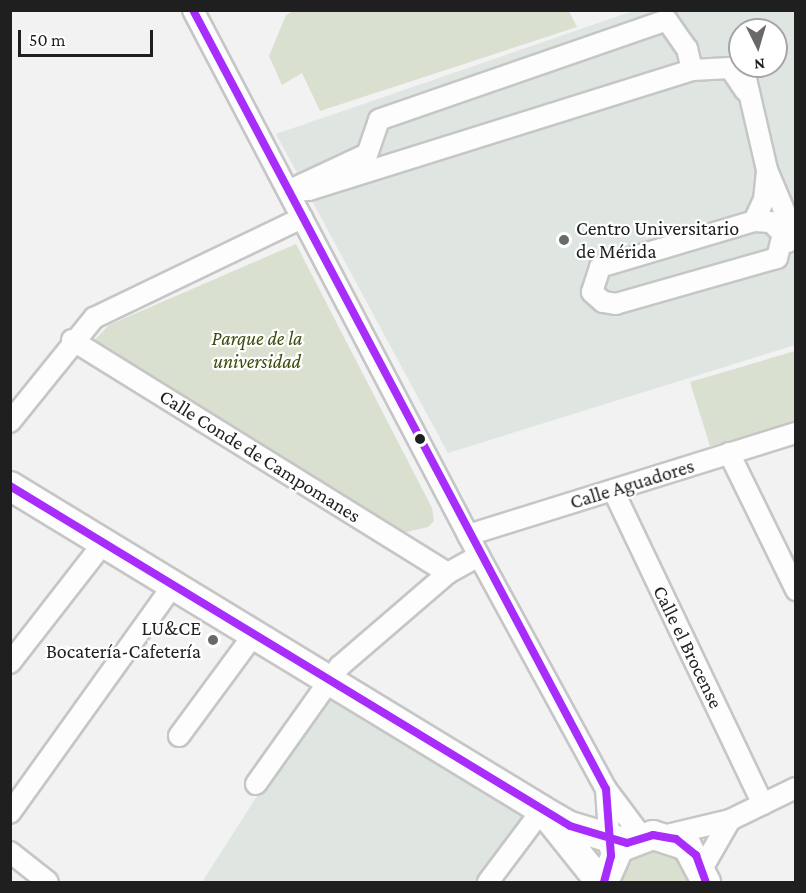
<!DOCTYPE html>
<meta charset="utf-8">
<style>
body{margin:0}
#map{position:relative;width:806px;height:893px;overflow:hidden;background:#f1f2f1;font-family:"Crimson Pro",serif}
div>[style]{position:absolute}
[style*='--x']{left:calc(var(--x)*1px);top:calc(var(--y)*1px);width:calc(var(--w)*1px);rotate:calc(var(--a)*1deg)}
.built>*{inset:0;background:#dfe6e2}
.green>*{inset:0;background:#dae0d0}
.roads{filter:drop-shadow(2px 0 #c5c6c5) drop-shadow(-2px 0 #c5c6c5) drop-shadow(0 2px #c5c6c5) drop-shadow(0 -2px #c5c6c5)}
.street>*{height:20px;margin:-10px;padding:0 10px;transform-origin:10px;border-radius:10px;background:#fdfdfd}
.secondary>*{height:28px;margin:-14px;padding:0 14px;transform-origin:14px;border-radius:14px;background:#fdfdfd}
.bus-1>*{height:8px;margin:-4px;padding:0 4px;transform-origin:4px;border-radius:4px;background:#a82dfb}
.dots>*{width:16px;height:16px;translate:-50% -50%;box-sizing:border-box;border:3px solid #fff;border-radius:50%}
span{translate:-50% -50%;white-space:nowrap;text-align:center;line-height:1.15;-webkit-text-stroke:4.5px #fff;paint-order:stroke}
.poi-label{font-size:20px;color:#1e1f1e}
.left{translate:0 -50%;text-align:left}
.right{translate:-100% -50%;text-align:right}
.park-label{font-size:20px;color:#3b4b09;font-style:italic}
.street-label{font-size:20px;color:#1e1f1e}
.frame{position:absolute;inset:0;border:12px solid #1e1f1e;pointer-events:none}
.north{position:absolute;left:728px;top:18px;width:60px;height:60px;box-sizing:border-box;background:#fff;border:2px solid #a5a5a5;border-radius:50%;rotate:175deg;font-size:16px;font-weight:700;line-height:24px;text-align:center;color:#1e1f1e}
.north::after{content:'';display:block;margin:auto;width:21px;height:27px;background:#686968;clip-path:polygon(50% 0,100% 100%,50% 72%,0 100%)}
.scale{position:absolute;left:18px;top:30px;width:135px;height:27px;box-sizing:border-box;border:3px solid #1e1f1e;border-top:0;padding-left:8px;font-size:18px;line-height:21px;white-space:nowrap;color:#1e1f1e;-webkit-text-stroke:4px #fff;paint-order:stroke}
</style>
<div id="map">
<div class="built">
<div style="clip-path:polygon(evenodd,633px 11px,795px 11px,795px 345px,448px 453px,276px 134px,633px 11px,740px 30px,776px 30px,776px 66px,740px 66px,740px 30px)"></div>
<div style="clip-path:polygon(329px 683px,542px 810px,488px 882px,202px 882px)"></div>
</div>
<div class="green">
<div style="clip-path:polygon(295px 10px,569px 11px,577px 27px,320px 111px,302px 73px,282px 85px,269px 56px,286px 15px)"></div>
<div style="clip-path:polygon(296px 244px,432px 508px,434px 521px,428px 527px,398px 534px,90px 345px,109px 325px)"></div>
<div style="clip-path:polygon(795px 351px,795px 423px,710px 446px,690px 382px)"></div>
<div style="clip-path:polygon(650px 848px,682px 861px,691px 882px,616px 882px,624px 862px)"></div>
</div>
<div class="roads">
<div class="street">
<div style="--x:193;--y:10;--w:616;--a:62.35"></div>
<div style="--x:479;--y:556;--w:265;--a:61.4"></div>
<div style="--x:606;--y:789;--w:60;--a:53.1"></div>
<div style="--x:692;--y:70;--w:22;--a:-103"></div>
<div style="--x:687;--y:49;--w:35;--a:-125"></div>
<div style="--x:667;--y:20;--w:305;--a:160.9"></div>
<div style="--x:379;--y:120;--w:36;--a:109"></div>
<div style="--x:367;--y:154;--w:87;--a:154.9"></div>
<div style="--x:288;--y:191;--w:21;--a:-3"></div>
<div style="--x:309;--y:190;--w:401;--a:-17.4"></div>
<div style="--x:692;--y:70;--w:38;--a:-3"></div>
<div style="--x:730;--y:68;--w:27;--a:56"></div>
<div style="--x:746;--y:79;--w:93;--a:77"></div>
<div style="--x:767;--y:170;--w:49;--a:67.1"></div>
<div style="--x:786;--y:215;--w:27;--a:86"></div>
<div style="--x:754;--y:221;--w:17;--a:3"></div>
<div style="--x:771;--y:222;--w:17;--a:45"></div>
<div style="--x:783;--y:234;--w:25;--a:104"></div>
<div style="--x:777;--y:258;--w:167;--a:164.1"></div>
<div style="--x:616;--y:304;--w:13;--a:-171"></div>
<div style="--x:603;--y:302;--w:15;--a:-138"></div>
<div style="--x:592;--y:292;--w:26;--a:-72"></div>
<div style="--x:600;--y:267;--w:161;--a:-16.6"></div>
<div style="--x:754;--y:221;--w:23;--a:-65"></div>
<div style="--x:764;--y:200;--w:30;--a:-84"></div>
<div style="--x:72;--y:340;--w:442;--a:31.8"></div>
<div style="--x:10;--y:422;--w:134;--a:-51.1"></div>
<div style="--x:94;--y:318;--w:231;--a:-25.7"></div>
<div style="--x:729;--y:453;--w:153;--a:63.9"></div>
<div style="--x:613;--y:490;--w:348;--a:64.5"></div>
<div style="--x:468;--y:535;--w:343;--a:-17.3"></div>
<div style="--x:10;--y:663;--w:150;--a:-52.1"></div>
<div style="--x:179;--y:736;--w:123;--a:-53.6"></div>
<div style="--x:256;--y:784;--w:145;--a:-54.6"></div>
<div style="--x:340;--y:666;--w:143;--a:-40.7"></div>
<div style="--x:448;--y:573;--w:35;--a:-29"></div>
<div style="--x:606;--y:789;--w:60;--a:86.2"></div>
<div style="--x:10;--y:813;--w:277;--a:-54.4"></div>
<div style="--x:663;--y:836;--w:69;--a:-13.4"></div>
<div style="--x:730;--y:820;--w:73;--a:-25.9"></div>
<div style="--x:10;--y:852;--w:48;--a:38.3"></div>
<div style="--x:703;--y:867;--w:54;--a:-60.1"></div>
<div style="--x:488;--y:882;--w:90;--a:-53.1"></div>
</div>
<div class="secondary">
<div style="--x:10;--y:486;--w:623;--a:31.34"></div>
<div style="--x:542;--y:810;--w:32;--a:30"></div>
<div style="--x:570;--y:826;--w:59;--a:16.6"></div>
<div style="--x:549;--y:818;--w:82;--a:51.4"></div>
<div style="--x:604;--y:882;--w:37;--a:-66"></div>
<div style="--x:619;--y:848;--w:36;--a:-21"></div>
<div style="--x:653;--y:835;--w:36;--a:18"></div>
<div style="--x:687;--y:846;--w:41;--a:62.2"></div>
</div>
</div>
<div class="bus-1">
<div style="--x:193;--y:10;--w:882;--a:62.07"></div>
<div style="--x:606;--y:789;--w:67;--a:85.7"></div>
<div style="--x:611;--y:856;--w:27;--a:105"></div>
<div style="--x:10;--y:486;--w:655;--a:31.26"></div>
<div style="--x:570;--y:826;--w:59;--a:16.6"></div>
<div style="--x:627;--y:843;--w:27;--a:-17"></div>
<div style="--x:653;--y:835;--w:23;--a:10"></div>
<div style="--x:676;--y:839;--w:26;--a:39"></div>
<div style="--x:696;--y:855;--w:29;--a:70"></div>
</div>
<div class="dots">
<div style="left:564px;top:240px;background:#686968"></div>
<div style="left:420px;top:439px;background:#1e1f1e"></div>
<div style="left:213px;top:640px;background:#686968"></div>
</div>
<div class="poi-label">
<span class="left" style="left:576px;top:240px">Centro Universitario<br>de Mérida</span>
<span class="right" style="left:201px;top:640px">LU&amp;CE<br>Bocatería-Cafetería</span>
</div>
<div class="park-label">
<span style="left:257px;top:350px">Parque de la<br>universidad</span>
</div>
<div class="street-label">
<span style="left:260px;top:456px;rotate:32deg">Calle Conde de Campomanes</span>
<span style="left:632px;top:484px;rotate:-17deg">Calle Aguadores</span>
<span style="left:688px;top:647px;rotate:64deg">Calle el Brocense</span>
</div>
<div class="frame"></div>
<div class="north">N</div>
<div class="scale">50 m</div>
</div>
